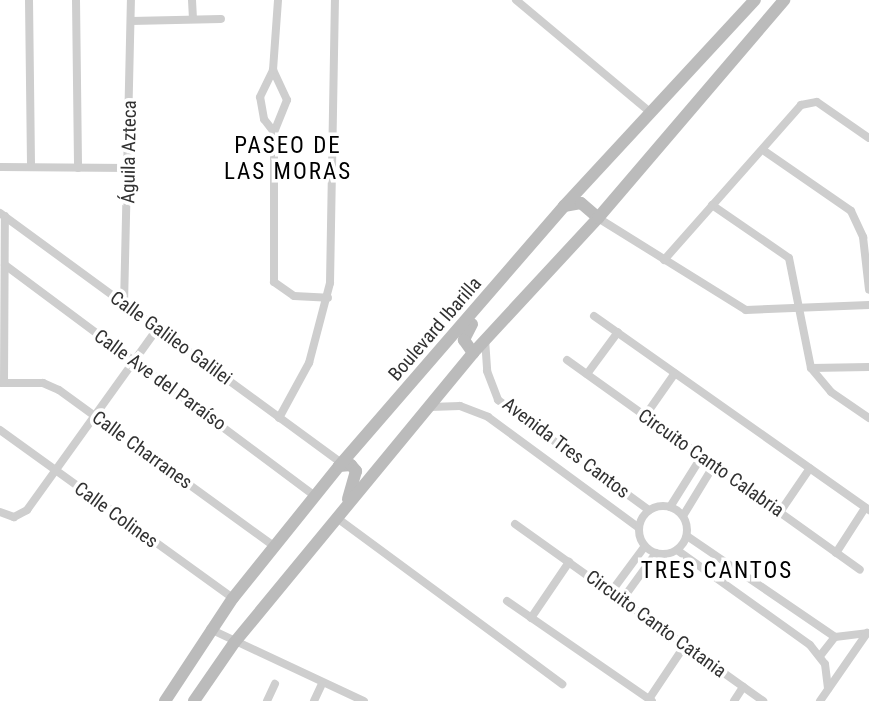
<!DOCTYPE html>
<meta charset="utf-8">
<style>
body{margin:0}
#map{position:relative;width:869px;height:701px;overflow:hidden;background:#fff;font-family:"Roboto Condensed",sans-serif}
div>[style]{position:absolute}
[style*='--x']{left:calc(var(--x)*1px);top:calc(var(--y)*1px);width:calc(var(--w)*1px);rotate:calc(var(--a)*1deg)}
.minor>*{height:8px;margin:-4px;padding:0 4px;transform-origin:4px;border-radius:4px;background:#cecece}
.minor>.ring{margin:-4px;padding:0;box-sizing:content-box;background:none;border:8px solid #cecece;border-radius:50%}
.secondary>*{height:12px;margin:-6px;padding:0 6px;transform-origin:6px;border-radius:6px;background:#bbb}
span{translate:-50% -50%;white-space:nowrap;text-align:center;line-height:1.15;-webkit-text-stroke:7px #fff;paint-order:stroke}
.street-label{font-size:19px;color:#313131}
.quarter-label{font-size:23px;color:#000;letter-spacing:2px}
</style>
<div id="map">
<div class="minor">
<div style="--x:29;--y:0;--w:167;--a:89.3"></div>
<div style="--x:76;--y:0;--w:168;--a:89.3"></div>
<div style="--x:192;--y:0;--w:18;--a:87"></div>
<div style="--x:516;--y:0;--w:175;--a:39.9"></div>
<div style="--x:131;--y:21;--w:90;--a:-1.3"></div>
<div style="--x:273;--y:70;--w:33;--a:65"></div>
<div style="--x:287;--y:100;--w:35;--a:112"></div>
<div style="--x:274;--y:132;--w:150;--a:90"></div>
<div style="--x:274;--y:282;--w:24;--a:35"></div>
<div style="--x:294;--y:296;--w:34;--a:3"></div>
<div style="--x:274;--y:132;--w:16;--a:-128"></div>
<div style="--x:264;--y:119;--w:22;--a:-100"></div>
<div style="--x:260;--y:97;--w:30;--a:-64"></div>
<div style="--x:273;--y:70;--w:70;--a:-85.9"></div>
<div style="--x:763;--y:150;--w:107;--a:34.7"></div>
<div style="--x:851;--y:211;--w:29;--a:65"></div>
<div style="--x:863;--y:237;--w:53;--a:83.5"></div>
<div style="--x:0;--y:167;--w:130;--a:0.4"></div>
<div style="--x:712;--y:205;--w:93;--a:34.5"></div>
<div style="--x:789;--y:258;--w:112;--a:78.7"></div>
<div style="--x:811;--y:368;--w:31;--a:50"></div>
<div style="--x:831;--y:392;--w:46;--a:34.4"></div>
<div style="--x:0;--y:213;--w:424;--a:36.2"></div>
<div style="--x:598;--y:218;--w:174;--a:31.9"></div>
<div style="--x:746;--y:310;--w:123;--a:-2.3"></div>
<div style="--x:664;--y:260;--w:207;--a:-48.5"></div>
<div style="--x:801;--y:105;--w:16;--a:-11"></div>
<div style="--x:817;--y:102;--w:63;--a:34.7"></div>
<div style="--x:5;--y:265;--w:387;--a:36.7"></div>
<div style="--x:124;--y:305;--w:305;--a:-88.7"></div>
<div style="--x:594;--y:316;--w:337;--a:35.2"></div>
<div style="--x:485;--y:339;--w:32;--a:86"></div>
<div style="--x:487;--y:371;--w:31;--a:69"></div>
<div style="--x:498;--y:400;--w:187;--a:36.1"></div>
<div style="--x:567;--y:360;--w:360;--a:35.6"></div>
<div style="--x:811;--y:368;--w:58;--a:-1"></div>
<div style="--x:587;--y:374;--w:52;--a:-53.6"></div>
<div style="--x:0;--y:383;--w:43;--a:0"></div>
<div style="--x:43;--y:383;--w:17;--a:24"></div>
<div style="--x:59;--y:390;--w:266;--a:36"></div>
<div style="--x:4;--y:383;--w:167;--a:-89.7"></div>
<div style="--x:430;--y:407;--w:30;--a:-2"></div>
<div style="--x:460;--y:406;--w:30;--a:21"></div>
<div style="--x:488;--y:417;--w:187;--a:36.3"></div>
<div style="--x:645;--y:416;--w:52;--a:-55.1"></div>
<div style="--x:279;--y:418;--w:63;--a:-61.4"></div>
<div style="--x:309;--y:363;--w:83;--a:-75.3"></div>
<div style="--x:330;--y:283;--w:283;--a:-89"></div>
<div style="--x:0;--y:430;--w:287;--a:35.8"></div>
<div class="ring" style="left:639px;top:506px;width:40px;height:40px"></div>
<div style="--x:670;--y:507;--w:60;--a:-57.9"></div>
<div style="--x:0;--y:512;--w:15;--a:20"></div>
<div style="--x:14;--y:517;--w:15;--a:-28"></div>
<div style="--x:27;--y:510;--w:223;--a:-54.3"></div>
<div style="--x:780;--y:512;--w:53;--a:-55.7"></div>
<div style="--x:683;--y:516;--w:60;--a:-58.7"></div>
<div style="--x:337;--y:518;--w:280;--a:36.4"></div>
<div style="--x:515;--y:524;--w:305;--a:35.5"></div>
<div style="--x:687;--y:536;--w:179;--a:34.3"></div>
<div style="--x:835;--y:637;--w:32;--a:-7"></div>
<div style="--x:677;--y:550;--w:163;--a:35.5"></div>
<div style="--x:810;--y:645;--w:24;--a:52"></div>
<div style="--x:825;--y:664;--w:25;--a:83"></div>
<div style="--x:836;--y:553;--w:54;--a:-57.2"></div>
<div style="--x:611;--y:592;--w:57;--a:-53.5"></div>
<div style="--x:622;--y:600;--w:58;--a:-54.1"></div>
<div style="--x:507;--y:601;--w:176;--a:34.6"></div>
<div style="--x:531;--y:618;--w:68;--a:-55.8"></div>
<div style="--x:210;--y:629;--w:170;--a:25.1"></div>
<div style="--x:820;--y:656;--w:24;--a:-52"></div>
<div style="--x:649;--y:699;--w:65;--a:-56.3"></div>
<div style="--x:267;--y:701;--w:19;--a:-65"></div>
<div style="--x:314;--y:701;--w:19;--a:-65"></div>
<div style="--x:734;--y:701;--w:17;--a:-57"></div>
<div style="--x:820;--y:701;--w:83;--a:-55.3"></div>
</div>
<div class="secondary">
<div style="--x:564;--y:206;--w:17;--a:-10"></div>
<div style="--x:581;--y:203;--w:23;--a:41"></div>
<div style="--x:472;--y:324;--w:18;--a:117"></div>
<div style="--x:464;--y:340;--w:16;--a:55"></div>
<div style="--x:339;--y:466;--w:12;--a:-5"></div>
<div style="--x:351;--y:465;--w:8;--a:50"></div>
<div style="--x:356;--y:471;--w:29;--a:106"></div>
<div style="--x:165;--y:701;--w:123;--a:-56.6"></div>
<div style="--x:233;--y:598;--w:169;--a:-51.2"></div>
<div style="--x:339;--y:466;--w:344;--a:-49.1"></div>
<div style="--x:564;--y:206;--w:281;--a:-47.2"></div>
<div style="--x:194;--y:701;--w:70;--a:-55.4"></div>
<div style="--x:234;--y:643;--w:376;--a:-50.5"></div>
<div style="--x:473;--y:353;--w:184;--a:-47.2"></div>
<div style="--x:598;--y:218;--w:287;--a:-49.5"></div>
</div>
<div class="street-label">
<span style="left:129px;top:152px;rotate:-89deg">Águila Azteca</span>
<span style="left:435px;top:329px;rotate:-49deg">Boulevard Ibarilla</span>
<span style="left:171px;top:338px;rotate:36deg">Calle Galileo Galilei</span>
<span style="left:160px;top:380px;rotate:36deg">Calle Ave del Paraíso</span>
<span style="left:566px;top:448px;rotate:37deg">Avenida Tres Cantos</span>
<span style="left:142px;top:450px;rotate:36deg">Calle Charranes</span>
<span style="left:711px;top:463px;rotate:35deg">Circuito Canto Calabria</span>
<span style="left:116px;top:515px;rotate:36deg">Calle Colines</span>
<span style="left:656px;top:624px;rotate:36deg">Circuito Canto Catania</span>
</div>
<div class="quarter-label">
<span style="left:288px;top:159px">PASEO DE<br>LAS MORAS</span>
<span style="left:717px;top:571px">TRES CANTOS</span>
</div>
</div>
